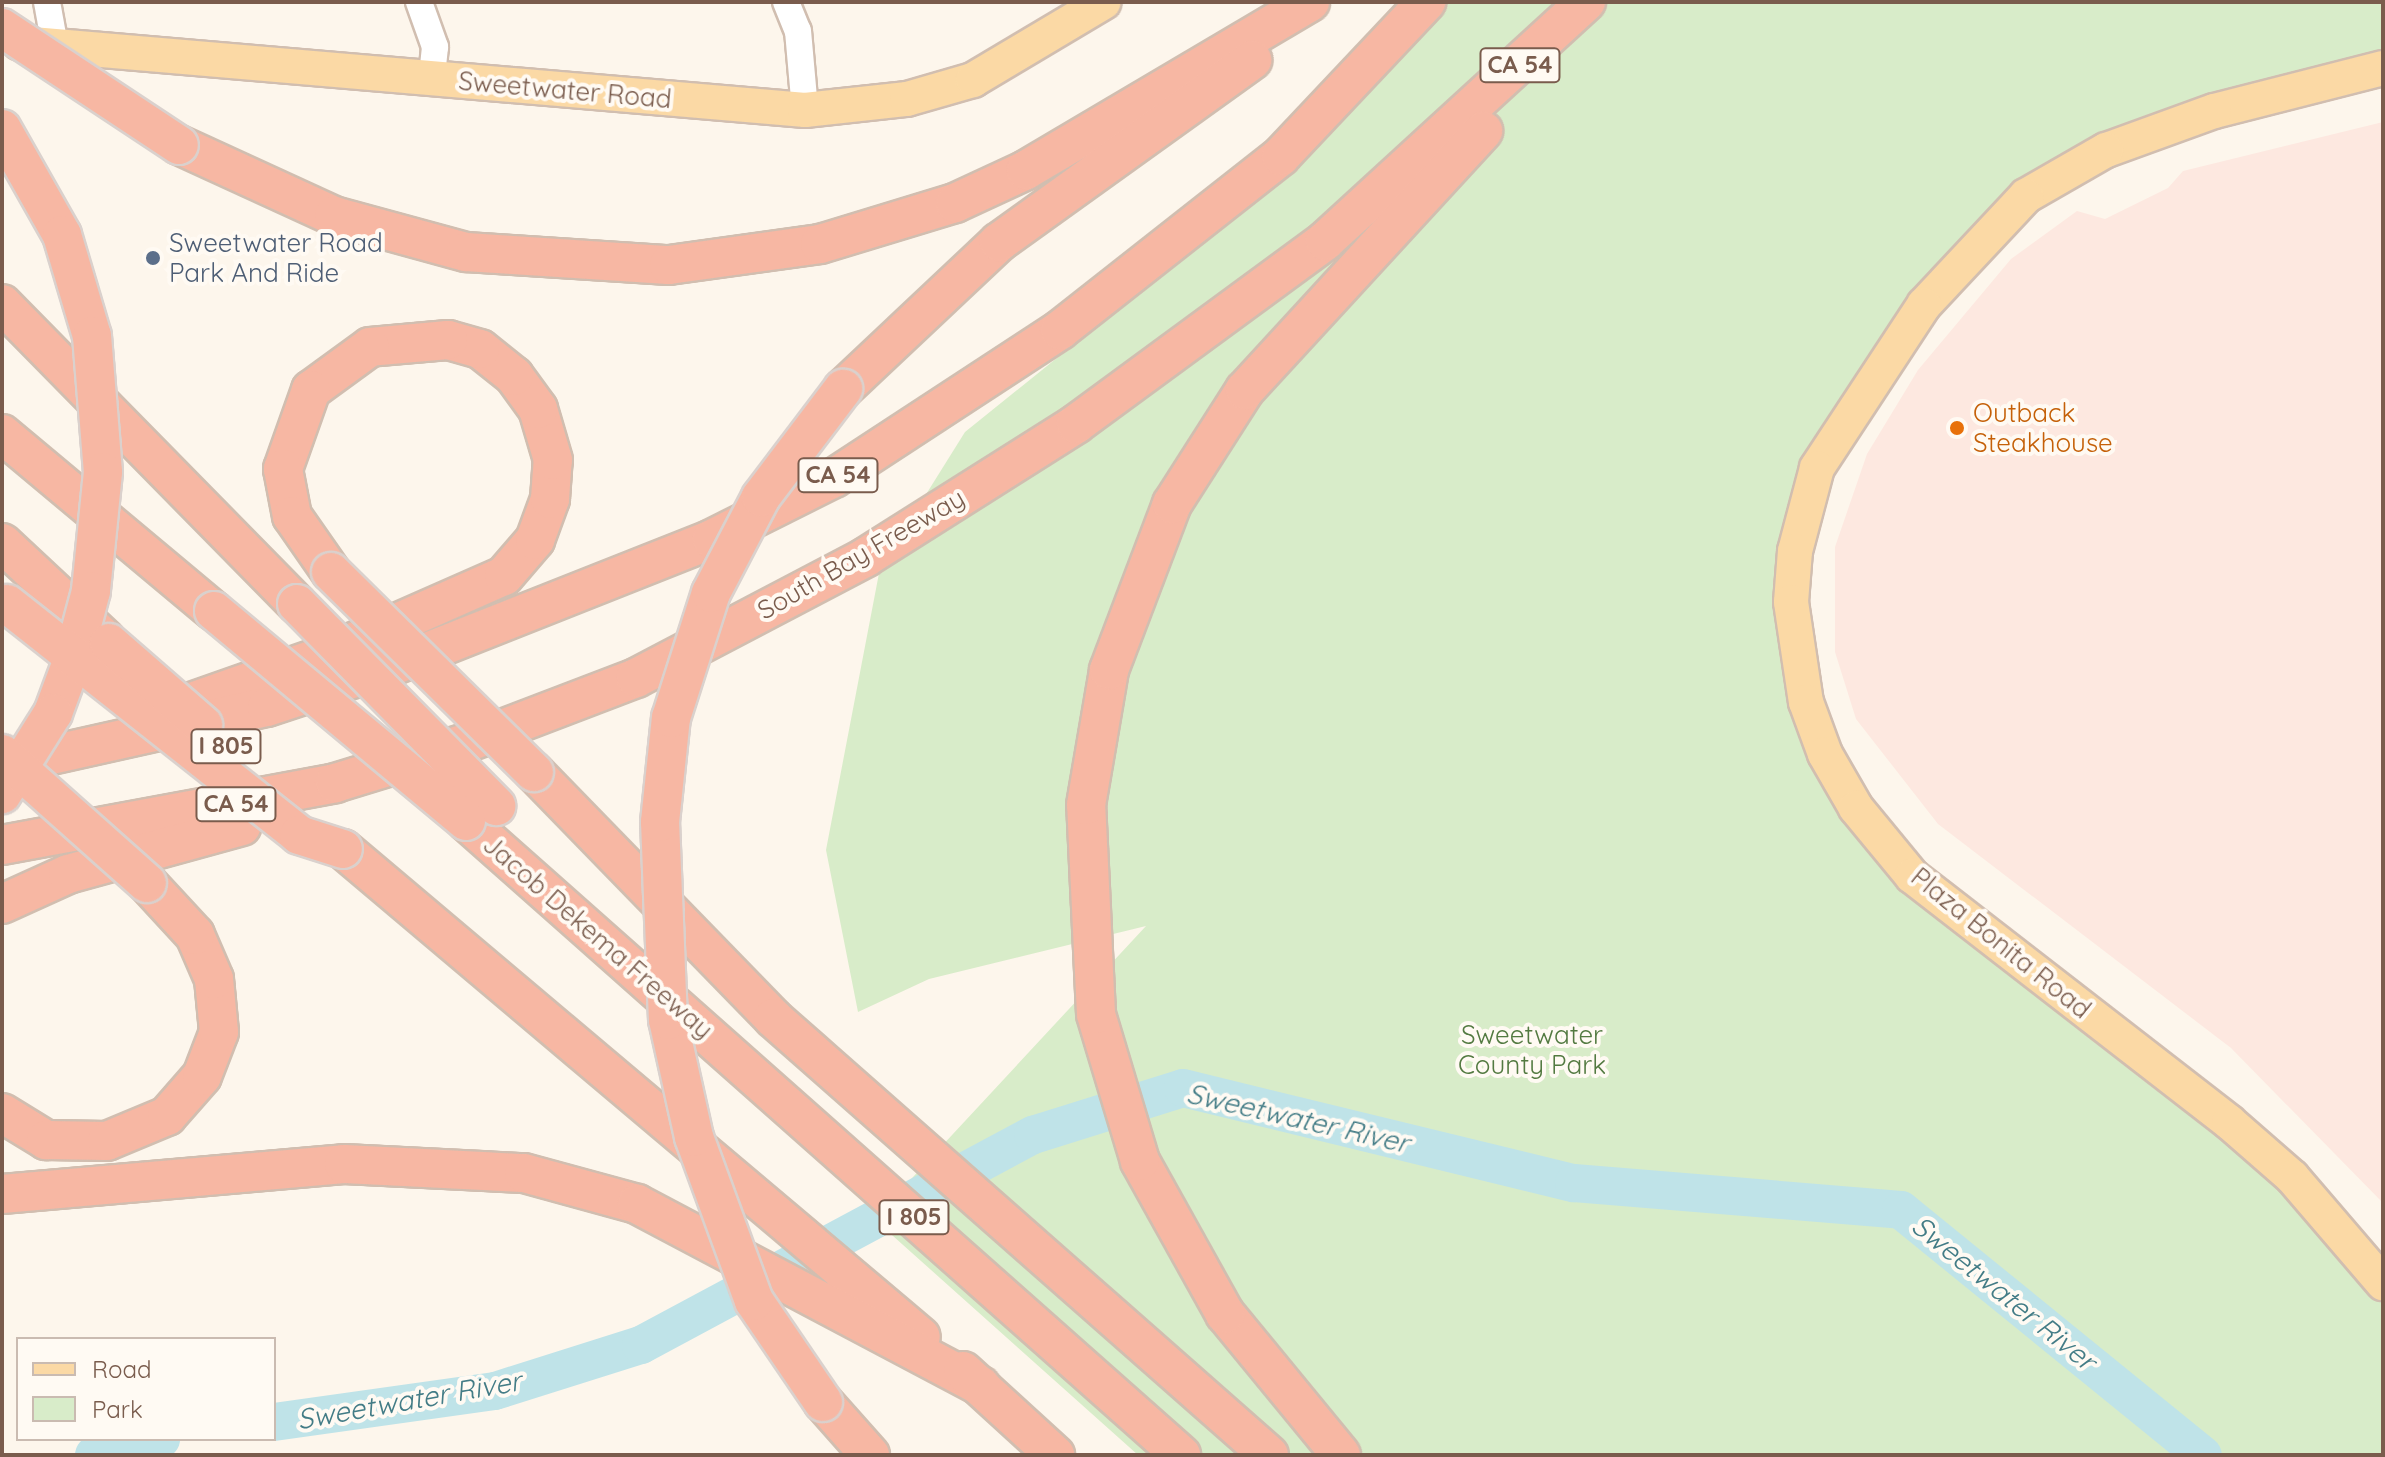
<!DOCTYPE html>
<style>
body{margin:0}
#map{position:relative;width:2385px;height:1457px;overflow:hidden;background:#fdf6ec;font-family:Quicksand,sans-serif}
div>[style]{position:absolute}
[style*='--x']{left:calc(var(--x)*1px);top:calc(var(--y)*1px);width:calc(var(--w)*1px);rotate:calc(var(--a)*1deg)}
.commercial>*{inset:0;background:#fde8e0}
.green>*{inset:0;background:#d8ecc9}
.river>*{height:38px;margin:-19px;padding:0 19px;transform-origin:19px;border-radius:19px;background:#bfe3e8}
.roads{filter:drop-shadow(2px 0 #d1beb0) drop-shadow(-2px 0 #d1beb0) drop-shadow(0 2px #d1beb0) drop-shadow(0 -2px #d1beb0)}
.minor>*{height:26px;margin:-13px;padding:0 13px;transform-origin:13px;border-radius:13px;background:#fff}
.major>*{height:34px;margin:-17px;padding:0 17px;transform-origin:17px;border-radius:17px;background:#fbd9a5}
.highway>*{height:38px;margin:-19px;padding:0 19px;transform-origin:19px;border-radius:19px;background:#f7b7a3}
.bridges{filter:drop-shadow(2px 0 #dad1cd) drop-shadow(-2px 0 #dad1cd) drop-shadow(0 2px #dad1cd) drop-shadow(0 -2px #dad1cd)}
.highway-bridge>*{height:38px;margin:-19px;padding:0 19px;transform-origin:19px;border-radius:19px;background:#f7b7a3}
.dots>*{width:22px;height:22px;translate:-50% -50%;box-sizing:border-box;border:4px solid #fffaf3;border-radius:50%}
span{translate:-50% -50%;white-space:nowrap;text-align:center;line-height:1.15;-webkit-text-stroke:8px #fffaf3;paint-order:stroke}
.shield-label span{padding:2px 6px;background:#fffaf3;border:2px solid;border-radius:6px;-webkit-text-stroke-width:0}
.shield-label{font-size:24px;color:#7a5c4d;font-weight:700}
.street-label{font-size:26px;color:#7a5c4d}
.service-label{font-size:26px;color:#4e5e75}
.left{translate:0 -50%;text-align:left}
.food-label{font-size:26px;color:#c56008}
.park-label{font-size:26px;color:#537a41}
.water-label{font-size:28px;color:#437c86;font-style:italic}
.frame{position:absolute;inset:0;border:4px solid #7a5c4d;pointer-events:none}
.legend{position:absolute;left:16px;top:1337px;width:260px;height:104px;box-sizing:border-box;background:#fffaf3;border:2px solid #cabbb1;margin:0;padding:10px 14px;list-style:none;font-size:24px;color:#7a5c4d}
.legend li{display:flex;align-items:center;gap:16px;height:40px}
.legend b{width:40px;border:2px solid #cabbb1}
</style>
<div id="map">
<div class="commercial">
<div style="clip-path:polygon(2383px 122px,2383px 1203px,2231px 1048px,1938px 824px,1856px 719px,1835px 652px,1835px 547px,1867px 454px,1918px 370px,2011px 259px,2077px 211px,2105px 219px,2168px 188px,2183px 171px)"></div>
</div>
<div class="green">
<div style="clip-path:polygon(1419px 2px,2383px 2px,2383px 68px,2025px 197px,1837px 430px,1793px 636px,1873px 830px,2228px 1119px,2383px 1281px,2383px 1455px,1138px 1455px,874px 1219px,1146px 926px,929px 979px,858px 1012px,826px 850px,880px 568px,965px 432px,1078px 341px)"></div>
</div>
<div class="river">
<div style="--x:274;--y:1422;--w:223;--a:-8"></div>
<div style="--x:495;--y:1391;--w:153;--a:-17.5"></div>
<div style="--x:641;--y:1345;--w:445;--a:-28.2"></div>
<div style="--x:1033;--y:1135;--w:157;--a:-17.4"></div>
<div style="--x:1183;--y:1088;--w:402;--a:13.7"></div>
<div style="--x:1574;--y:1183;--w:328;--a:4.7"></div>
<div style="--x:1901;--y:1210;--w:389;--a:39.1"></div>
<div style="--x:94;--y:1455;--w:69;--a:-13.4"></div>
</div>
<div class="roads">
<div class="minor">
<div style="--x:47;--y:2;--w:45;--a:79.7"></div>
<div style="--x:419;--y:2;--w:48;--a:70.4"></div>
<div style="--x:435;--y:47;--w:31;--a:96"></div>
<div style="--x:786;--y:2;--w:31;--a:68"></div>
<div style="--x:798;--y:31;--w:79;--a:84.9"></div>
</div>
<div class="major">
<div style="--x:20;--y:43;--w:788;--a:4.88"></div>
<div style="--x:805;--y:110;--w:103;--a:-6.2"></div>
<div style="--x:907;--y:99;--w:69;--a:-16.1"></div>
<div style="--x:973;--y:80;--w:152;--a:-30.8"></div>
<div style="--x:2383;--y:68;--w:174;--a:165.7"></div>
<div style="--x:2214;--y:111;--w:115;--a:160.1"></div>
<div style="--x:2106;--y:150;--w:92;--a:150.1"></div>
<div style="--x:2026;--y:196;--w:149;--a:133.1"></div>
<div style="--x:1924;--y:305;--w:195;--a:123.3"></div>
<div style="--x:1817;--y:468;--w:86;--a:104.8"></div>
<div style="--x:1795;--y:551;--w:51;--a:94.5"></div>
<div style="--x:1791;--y:602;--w:101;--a:81.5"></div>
<div style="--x:1806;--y:702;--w:55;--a:69.9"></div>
<div style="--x:1825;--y:754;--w:62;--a:60.1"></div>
<div style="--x:1856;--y:808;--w:88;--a:50.5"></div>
<div style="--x:1912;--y:876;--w:401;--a:37.8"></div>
<div style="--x:2229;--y:1122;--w:84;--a:41.1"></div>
<div style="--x:2292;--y:1177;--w:140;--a:49.4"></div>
</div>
<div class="highway">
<div style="--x:179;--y:145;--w:170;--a:24.6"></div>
<div style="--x:334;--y:216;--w:137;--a:15.3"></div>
<div style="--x:466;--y:252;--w:203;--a:3.7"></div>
<div style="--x:669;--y:265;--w:152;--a:-7.9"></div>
<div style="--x:820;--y:244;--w:141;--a:-16.9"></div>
<div style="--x:955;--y:203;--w:78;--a:-24.9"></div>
<div style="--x:1026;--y:170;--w:330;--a:-30.6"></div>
<div style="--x:2;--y:304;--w:421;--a:45.5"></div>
<div style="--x:843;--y:389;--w:214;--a:-43.3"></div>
<div style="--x:999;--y:242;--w:312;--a:-35.7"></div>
<div style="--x:2;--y:434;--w:276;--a:39.9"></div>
<div style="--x:2;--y:543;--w:141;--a:43"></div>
<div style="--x:152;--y:716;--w:178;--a:-19.4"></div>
<div style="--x:320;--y:657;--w:201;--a:-23.8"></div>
<div style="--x:504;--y:576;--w:48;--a:-49.3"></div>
<div style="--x:535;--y:540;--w:44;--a:-69.9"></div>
<div style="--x:550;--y:499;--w:39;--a:-86"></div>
<div style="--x:553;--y:460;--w:53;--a:-106.4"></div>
<div style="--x:538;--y:409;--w:41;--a:-126"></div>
<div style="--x:514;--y:376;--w:43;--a:-141.5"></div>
<div style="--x:480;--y:349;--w:33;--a:-164"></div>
<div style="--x:448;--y:340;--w:78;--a:174.9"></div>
<div style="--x:370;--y:347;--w:73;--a:143.9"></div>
<div style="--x:311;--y:390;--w:84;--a:109.5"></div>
<div style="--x:283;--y:469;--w:48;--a:79.2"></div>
<div style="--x:292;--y:516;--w:68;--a:55.1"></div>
<div style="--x:2;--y:766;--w:271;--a:-12.6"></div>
<div style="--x:267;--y:707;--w:137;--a:-18.3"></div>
<div style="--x:397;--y:664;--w:339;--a:-21.6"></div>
<div style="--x:712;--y:539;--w:136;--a:-26.6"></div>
<div style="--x:834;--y:478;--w:270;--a:-33.2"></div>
<div style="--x:1060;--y:330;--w:281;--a:-38.2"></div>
<div style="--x:1281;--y:156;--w:212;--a:-46.7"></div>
<div style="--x:534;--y:772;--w:343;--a:45.8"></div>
<div style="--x:773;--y:1018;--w:661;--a:41.38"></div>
<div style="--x:466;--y:821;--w:956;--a:41.56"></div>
<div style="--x:2;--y:845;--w:339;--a:-10.5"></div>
<div style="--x:335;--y:783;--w:137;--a:-17"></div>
<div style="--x:466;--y:743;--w:182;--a:-20.9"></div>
<div style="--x:636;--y:678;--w:260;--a:-27.7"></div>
<div style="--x:866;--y:557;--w:249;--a:-32.3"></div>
<div style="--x:1076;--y:424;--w:309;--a:-36.3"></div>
<div style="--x:1325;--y:241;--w:354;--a:-42.5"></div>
<div style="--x:343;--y:849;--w:756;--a:40.17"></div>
<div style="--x:2;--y:904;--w:72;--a:-24.4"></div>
<div style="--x:68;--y:874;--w:180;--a:-15.4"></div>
<div style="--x:2;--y:1113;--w:52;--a:31.5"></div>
<div style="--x:46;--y:1140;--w:61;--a:0.9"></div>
<div style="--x:107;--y:1141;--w:65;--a:-22.6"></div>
<div style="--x:167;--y:1116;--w:53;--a:-48.8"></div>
<div style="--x:202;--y:1076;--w:47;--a:-68.9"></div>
<div style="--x:219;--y:1032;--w:53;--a:-95.4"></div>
<div style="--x:214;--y:979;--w:48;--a:-113.4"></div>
<div style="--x:195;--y:935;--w:71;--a:-132.7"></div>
<div style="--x:2;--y:1194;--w:343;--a:-5"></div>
<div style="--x:344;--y:1164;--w:180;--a:2.9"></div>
<div style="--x:524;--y:1173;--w:117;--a:15.3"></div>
<div style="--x:637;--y:1204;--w:389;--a:27.9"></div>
<div style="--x:963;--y:1371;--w:125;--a:42.4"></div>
<div style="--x:823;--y:1402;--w:71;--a:48.4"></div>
<div style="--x:1341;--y:1455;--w:183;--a:-129.4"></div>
<div style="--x:1225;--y:1314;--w:175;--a:-119.1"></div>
<div style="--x:1140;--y:1161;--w:153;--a:-106.7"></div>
<div style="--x:1096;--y:1014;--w:209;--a:-92.7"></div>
<div style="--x:1086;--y:805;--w:137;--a:-80.3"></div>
<div style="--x:1109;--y:670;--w:178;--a:-69.2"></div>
<div style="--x:1172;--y:504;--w:135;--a:-57.4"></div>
<div style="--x:1245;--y:390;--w:352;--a:-47.4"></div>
</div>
</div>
<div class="bridges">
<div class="highway-bridge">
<div style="--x:2;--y:28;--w:212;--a:33.5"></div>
<div style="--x:2;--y:129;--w:122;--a:60.5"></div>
<div style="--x:62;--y:235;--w:105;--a:73.5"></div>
<div style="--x:92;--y:336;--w:136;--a:85.4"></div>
<div style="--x:103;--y:472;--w:120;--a:95.8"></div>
<div style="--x:91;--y:591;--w:70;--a:104.8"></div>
<div style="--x:73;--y:659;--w:58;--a:110.3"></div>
<div style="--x:53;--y:713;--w:96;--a:122.2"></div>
<div style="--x:331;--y:572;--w:285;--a:44.6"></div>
<div style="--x:7;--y:604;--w:372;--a:38.3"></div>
<div style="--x:299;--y:835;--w:46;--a:17.7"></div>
<div style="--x:297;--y:604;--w:284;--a:45.4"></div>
<div style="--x:214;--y:611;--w:328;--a:39.8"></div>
<div style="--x:109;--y:643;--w:125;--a:41.1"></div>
<div style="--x:2;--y:754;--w:194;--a:41.7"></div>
<div style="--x:823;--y:1402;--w:122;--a:-124.3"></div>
<div style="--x:754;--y:1301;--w:175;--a:-110.1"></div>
<div style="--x:694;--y:1137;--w:120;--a:-102.5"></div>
<div style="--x:668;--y:1020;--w:198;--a:-92.3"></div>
<div style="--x:660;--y:822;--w:105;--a:-84"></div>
<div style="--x:671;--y:718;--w:131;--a:-72.3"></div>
<div style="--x:711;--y:593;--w:108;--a:-62.5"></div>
<div style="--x:761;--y:497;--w:136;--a:-52.8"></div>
</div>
</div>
<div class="dots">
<div style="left:153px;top:258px;background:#5c6f8a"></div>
<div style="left:1957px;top:428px;background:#e8710a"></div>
</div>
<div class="shield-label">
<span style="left:1520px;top:65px">CA 54</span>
<span style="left:838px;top:475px">CA 54</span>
<span style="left:226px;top:746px">I 805</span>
<span style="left:236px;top:804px">CA 54</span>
<span style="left:914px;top:1217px">I 805</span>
</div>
<div class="street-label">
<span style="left:565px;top:90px;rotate:5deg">Sweetwater Road</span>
<span style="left:861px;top:554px;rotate:-30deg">South Bay Freeway</span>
<span style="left:598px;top:937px;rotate:41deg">Jacob Dekema Freeway</span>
<span style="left:2001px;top:943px;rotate:39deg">Plaza Bonita Road</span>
</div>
<div class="service-label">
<span class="left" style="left:169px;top:258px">Sweetwater Road<br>Park And Ride</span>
</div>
<div class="food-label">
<span class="left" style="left:1973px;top:428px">Outback<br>Steakhouse</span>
</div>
<div class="park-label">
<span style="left:1532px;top:1050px">Sweetwater<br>County Park</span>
</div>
<div class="water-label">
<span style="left:1298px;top:1118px;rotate:13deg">Sweetwater River</span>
<span style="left:2004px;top:1293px;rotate:39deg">Sweetwater River</span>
<span style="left:409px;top:1400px;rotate:-10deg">Sweetwater River</span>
</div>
<div class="frame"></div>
<ul class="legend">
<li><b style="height:10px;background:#fbd9a5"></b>Road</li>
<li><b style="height:22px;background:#d8ecc9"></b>Park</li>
</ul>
</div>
